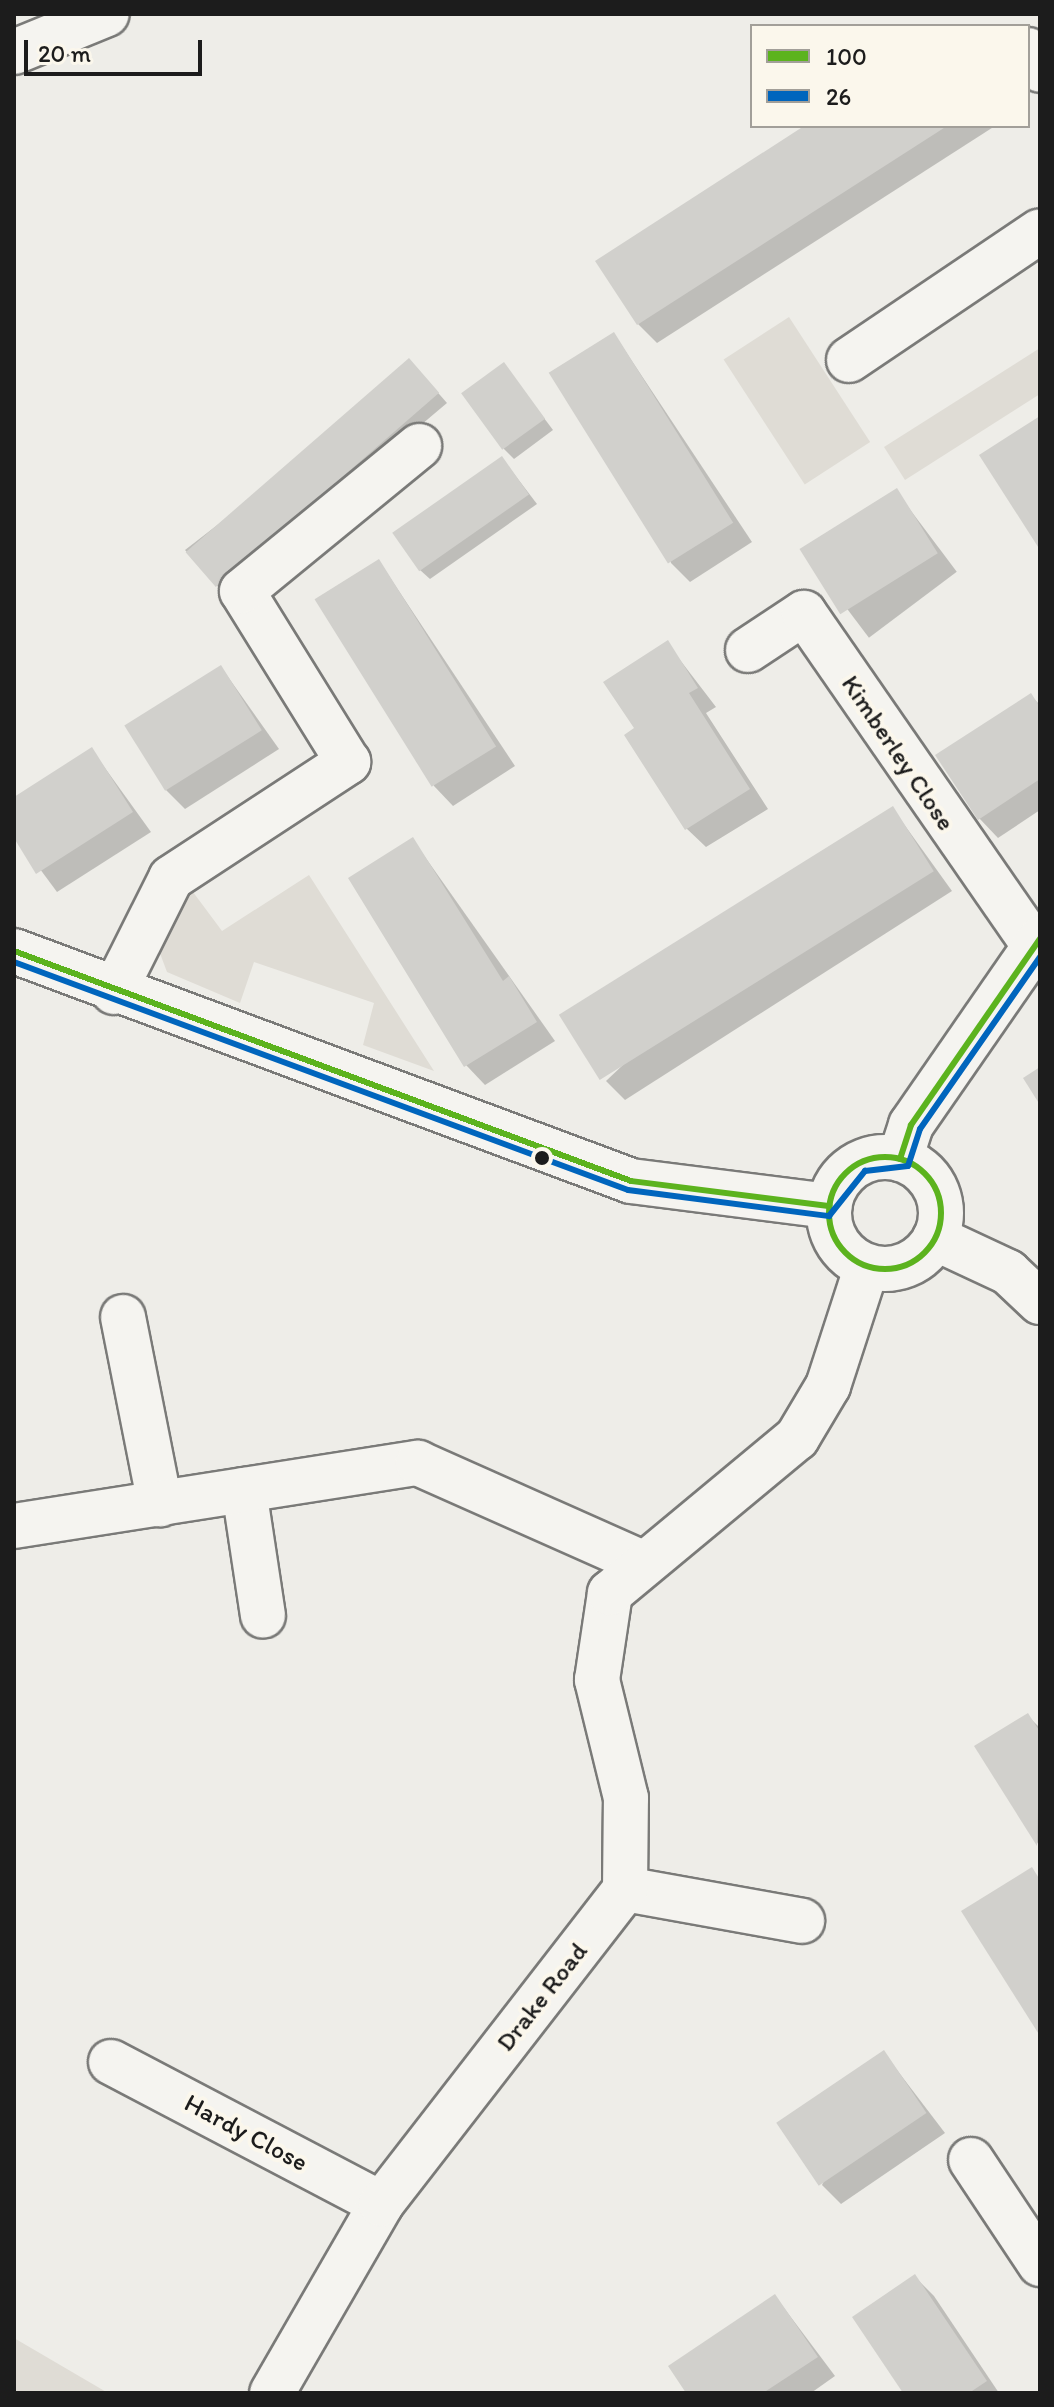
<!DOCTYPE html>
<style>
body{margin:0}
#map{position:relative;width:1054px;height:2407px;overflow:hidden;background:#eeede8;font-family:Itim,sans-serif}
div>[style]{position:absolute}
[style*='--x']{left:calc(var(--x)*1px);top:calc(var(--y)*1px);width:calc(var(--w)*1px);rotate:calc(var(--a)*1deg)}
.green>*{inset:0;background:#dfdcd5;transform-origin:0 0}
.shadow>*{inset:0;background:#0003;transform-origin:0 0}
.building>*{inset:0;background:#d1d0cc;transform-origin:0 0}
.roads{filter:drop-shadow(2px 0 #7a7a78) drop-shadow(-2px 0 #7a7a78) drop-shadow(0 2px #7a7a78) drop-shadow(0 -2px #7a7a78)}
.minor>*{height:44px;margin:-22px;padding:0 22px;transform-origin:22px;border-radius:22px;background:#f5f4f0}
.minor>.ring{margin:-22px;padding:0;box-sizing:content-box;background:none;border:44px solid #f5f4f0;border-radius:50%}
.bus-1>*{height:6px;margin:-3px;padding:0 3px;transform-origin:3px;border-radius:3px;background:#5cb31e}
.bus-1>.ring{margin:-3px;padding:0;box-sizing:content-box;background:none;border:6px solid #5cb31e;border-radius:50%}
.bus-2>*{height:6px;margin:-3px;padding:0 3px;transform-origin:3px;border-radius:3px;background:#0065bd}
.dots>*{width:22px;height:22px;translate:-50% -50%;box-sizing:border-box;border:4px solid #fbf7ec;border-radius:50%}
span{translate:-50% -50%;white-space:nowrap;text-align:center;line-height:1.15;-webkit-text-stroke:8px #fbf7ec;paint-order:stroke}
.street-label{font-size:26px;color:#1c1c1c}
.frame{position:absolute;inset:0;border:16px solid #1c1c1c;pointer-events:none}
.legend{position:absolute;left:750px;top:24px;width:280px;height:104px;box-sizing:border-box;background:#fbf7ec;border:2px solid #a29f99;margin:0;padding:10px 14px;list-style:none;font-size:24px;color:#1c1c1c}
.legend li{display:flex;align-items:center;gap:16px;height:40px}
.legend b{width:40px;border:2px solid #a29f99}
.scale{position:absolute;left:24px;top:40px;width:178px;height:36px;box-sizing:border-box;border:4px solid #1c1c1c;border-top:0;padding-left:10px;font-size:24px;line-height:28px;white-space:nowrap;color:#1c1c1c;-webkit-text-stroke:6px #fbf7ec;paint-order:stroke}
</style>
<div id="map">
<div class="green">
<div style="left:789px;top:317px;width:149px;height:78px;rotate:57deg"></div>
<div style="clip-path:polygon(1040px 348px,1040px 394px,905px 480px,884px 447px)"></div>
<div style="clip-path:polygon(309px 875px,434px 1071px,363px 1045px,374px 1003px,254px 962px,240px 1003px,167px 972px,158px 948px,181px 893px,193px 892px,222px 931px)"></div>
<div style="clip-path:polygon(14px 2338px,108px 2393px,14px 2393px)"></div>
</div>
<div class="shadow">
<div style="clip-path:polygon(808px 126px,995px 126px,657px 343px,638px 324px)"></div>
<div style="clip-path:polygon(614px 334px,752px 542px,690px 582px,671px 563px)"></div>
<div style="clip-path:polygon(504px 365px,553px 430px,514px 459px,504px 449px)"></div>
<div style="clip-path:polygon(418px 370px,447px 403px,223px 592px,185px 550px)"></div>
<div style="clip-path:polygon(502px 458px,537px 504px,430px 579px,420px 570px)"></div>
<div style="left:896px;top:491px;width:101px;height:110px;rotate:53deg"></div>
<div style="clip-path:polygon(379px 561px,515px 766px,453px 806px,434px 786px)"></div>
<div style="clip-path:polygon(667px 643px,716px 707px,706px 713px,768px 809px,706px 847px,686px 828px,636px 729px)"></div>
<div style="clip-path:polygon(221px 667px,279px 749px,185px 809px,166px 790px)"></div>
<div style="clip-path:polygon(1031px 696px,1040px 705px,1040px 810px,998px 838px,979px 818px)"></div>
<div style="clip-path:polygon(92px 750px,151px 832px,57px 892px,14px 834px,14px 800px)"></div>
<div style="clip-path:polygon(893px 809px,952px 891px,625px 1100px,606px 1081px)"></div>
<div style="clip-path:polygon(413px 840px,555px 1041px,485px 1085px,466px 1065px)"></div>
<div style="clip-path:polygon(1028px 1716px,1040px 1728px,1040px 1847px,977px 1747px)"></div>
<div style="clip-path:polygon(884px 2053px,945px 2133px,841px 2204px,822px 2185px)"></div>
<div style="clip-path:polygon(915px 2277px,934px 2296px,999px 2393px,905px 2393px)"></div>
<div style="clip-path:polygon(775px 2296px,835px 2376px,811px 2393px,688px 2393px)"></div>
</div>
<div class="building">
<div style="clip-path:polygon(804px 126px,947px 126px,637px 325px,595px 261px)"></div>
<div style="left:614px;top:332px;width:225px;height:77px;rotate:58deg"></div>
<div style="left:409px;top:358px;width:46px;height:296px;rotate:49deg"></div>
<div style="left:504px;top:362px;width:70px;height:53px;rotate:54deg"></div>
<div style="clip-path:polygon(1040px 416px,1040px 550px,979px 455px)"></div>
<div style="left:502px;top:456px;width:47px;height:134px;rotate:55deg"></div>
<div style="left:897px;top:488px;width:77px;height:115px;rotate:58deg"></div>
<div style="left:379px;top:559px;width:221px;height:76px;rotate:58deg"></div>
<div style="clip-path:polygon(668px 640px,698px 688px,689px 693px,750px 789px,685px 830px,624px 735px,634px 728px,603px 682px)"></div>
<div style="left:221px;top:665px;width:77px;height:114px;rotate:58deg"></div>
<div style="clip-path:polygon(1031px 693px,1040px 707px,1040px 779px,978px 820px,935px 755px)"></div>
<div style="clip-path:polygon(92px 747px,133px 812px,36px 874px,14px 838px,14px 797px)"></div>
<div style="left:893px;top:806px;width:77px;height:394px;rotate:58deg"></div>
<div style="clip-path:polygon(413px 837px,503px 981px,509px 976px,537px 1022px,464px 1067px,348px 878px)"></div>
<div style="clip-path:polygon(1040px 1067px,1040px 1105px,1023px 1078px)"></div>
<div style="clip-path:polygon(1028px 1713px,1040px 1732px,1037px 1846px,974px 1746px)"></div>
<div style="clip-path:polygon(1032px 1867px,1040px 1880px,1040px 2036px,961px 1911px)"></div>
<div style="left:884px;top:2050px;width:76px;height:130px;rotate:56deg"></div>
<div style="clip-path:polygon(915px 2274px,987px 2381px,969px 2393px,903px 2393px,852px 2317px)"></div>
<div style="clip-path:polygon(775px 2294px,818px 2357px,763px 2393px,686px 2393px,668px 2366px)"></div>
</div>
<div class="roads">
<div class="minor">
<div style="--x:1028;--y:50;--w:23;--a:59"></div>
<div style="--x:14;--y:52;--w:100;--a:-22.2"></div>
<div style="--x:849;--y:360;--w:230;--a:-34"></div>
<div style="--x:748;--y:650;--w:67;--a:-33.5"></div>
<div style="--x:804;--y:613;--w:404;--a:55.3"></div>
<div style="--x:14;--y:951;--w:658;--a:20.44"></div>
<div style="--x:631;--y:1181;--w:200;--a:7.2"></div>
<div style="--x:114;--y:992;--w:127;--a:-63.4"></div>
<div style="--x:171;--y:878;--w:212;--a:-33.2"></div>
<div style="--x:348;--y:762;--w:201;--a:-121.8"></div>
<div style="--x:242;--y:591;--w:229;--a:-39.3"></div>
<div class="ring" style="left:829px;top:1157px;width:68px;height:68px"></div>
<div style="--x:900;--y:1159;--w:36;--a:-72"></div>
<div style="--x:911;--y:1125;--w:226;--a:-55.3"></div>
<div style="--x:935;--y:1238;--w:81;--a:25"></div>
<div style="--x:1008;--y:1272;--w:44;--a:43.2"></div>
<div style="--x:123;--y:1317;--w:191;--a:78.8"></div>
<div style="--x:244;--y:1490;--w:127;--a:81.4"></div>
<div style="--x:14;--y:1526;--w:409;--a:-8.9"></div>
<div style="--x:418;--y:1463;--w:246;--a:24"></div>
<div style="--x:625;--y:1889;--w:180;--a:10.2"></div>
<div style="--x:111;--y:2062;--w:305;--a:27.7"></div>
<div style="--x:971;--y:2160;--w:125;--a:56.4"></div>
<div style="--x:272;--y:2393;--w:218;--a:-60"></div>
<div style="--x:381;--y:2204;--w:398;--a:-52.2"></div>
<div style="--x:625;--y:1889;--w:91;--a:-89.4"></div>
<div style="--x:626;--y:1798;--w:122;--a:-103.8"></div>
<div style="--x:597;--y:1680;--w:88;--a:-81.5"></div>
<div style="--x:610;--y:1593;--w:243;--a:-39.7"></div>
<div style="--x:797;--y:1438;--w:61;--a:-59.2"></div>
<div style="--x:828;--y:1386;--w:126;--a:-72"></div>
</div>
</div>
<div class="bus-1">
<div style="--x:14;--y:951;--w:658;--a:20.44"></div>
<div style="--x:631;--y:1181;--w:200;--a:7.2"></div>
<div class="ring" style="left:829px;top:1157px;width:106px;height:106px"></div>
<div style="--x:900;--y:1159;--w:36;--a:-72"></div>
<div style="--x:911;--y:1125;--w:226;--a:-55.3"></div>
</div>
<div class="bus-2">
<div style="--x:14;--y:962;--w:655;--a:20.37"></div>
<div style="--x:628;--y:1190;--w:203;--a:7.4"></div>
<div style="--x:829;--y:1216;--w:58;--a:-51.3"></div>
<div style="--x:865;--y:1171;--w:43;--a:-6.6"></div>
<div style="--x:908;--y:1166;--w:39;--a:-72"></div>
<div style="--x:920;--y:1129;--w:210;--a:-55.1"></div>
</div>
<div class="dots">
<div style="left:542px;top:1158px;background:#1c1c1c"></div>
</div>
<div class="street-label">
<span style="left:898px;top:753px;rotate:56deg">Kimberley Close</span>
<span style="left:542px;top:1997px;rotate:-52deg">Drake Road</span>
<span style="left:246px;top:2133px;rotate:28deg">Hardy Close</span>
</div>
<div class="frame"></div>
<ul class="legend">
<li><b style="height:10px;background:#5cb31e"></b>100</li>
<li><b style="height:10px;background:#0065bd"></b>26</li>
</ul>
<div class="scale">20 m</div>
</div>
